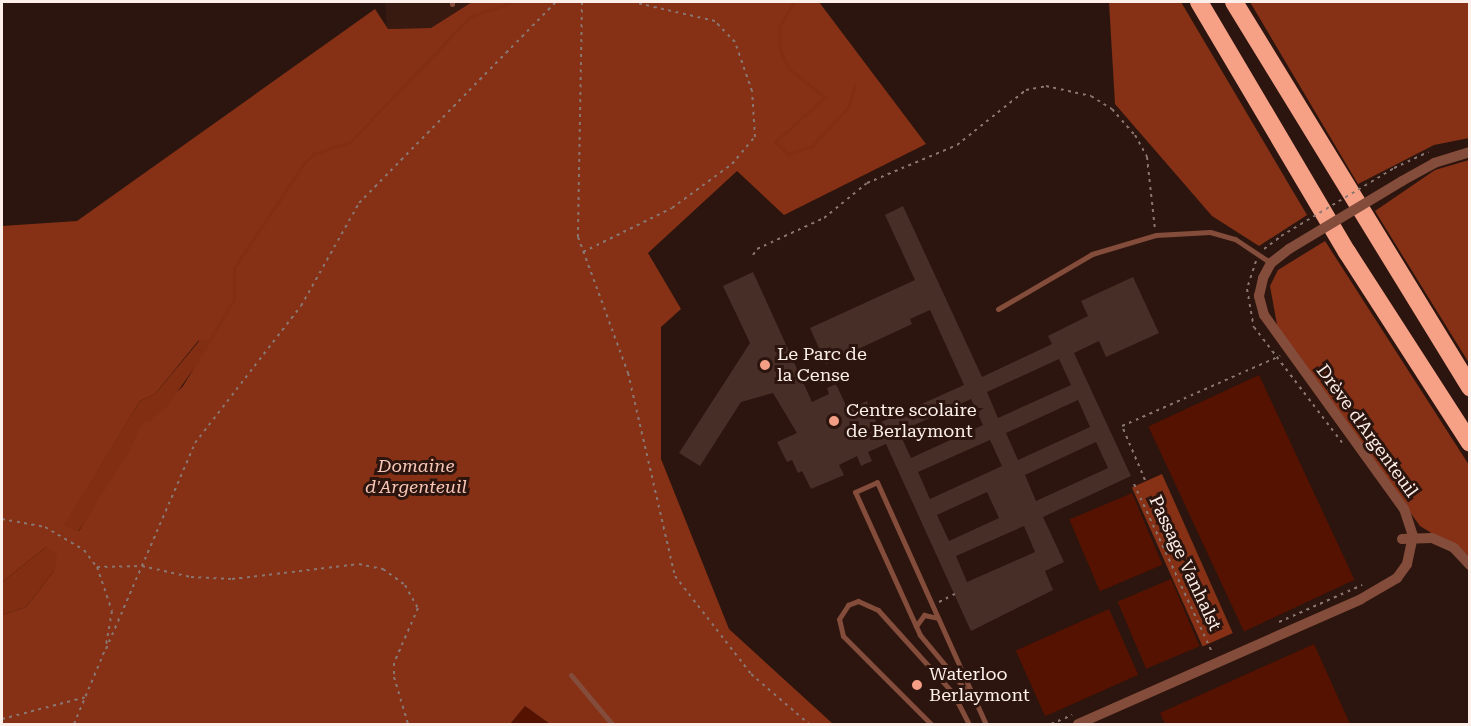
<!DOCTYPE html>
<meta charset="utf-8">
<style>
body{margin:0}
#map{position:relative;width:1471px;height:726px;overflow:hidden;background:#2c150e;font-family:"Roboto Serif",serif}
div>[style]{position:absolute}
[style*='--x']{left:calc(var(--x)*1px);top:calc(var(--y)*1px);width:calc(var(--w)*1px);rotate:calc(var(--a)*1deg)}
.built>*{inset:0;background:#381a11}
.green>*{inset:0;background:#551200;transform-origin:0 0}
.forest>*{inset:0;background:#863116;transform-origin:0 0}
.water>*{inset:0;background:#822e12}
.stream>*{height:3px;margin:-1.5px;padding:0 1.5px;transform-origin:1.5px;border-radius:1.5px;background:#822e12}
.building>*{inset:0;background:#472e26}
.path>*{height:2px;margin-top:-1px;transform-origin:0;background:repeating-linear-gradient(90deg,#897670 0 3px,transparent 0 7.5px)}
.service>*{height:5px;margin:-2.5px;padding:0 2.5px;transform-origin:2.5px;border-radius:2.5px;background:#844c3a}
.minor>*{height:10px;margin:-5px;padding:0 5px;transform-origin:5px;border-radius:5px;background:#844c3a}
.motorway>*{height:18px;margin:-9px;padding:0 9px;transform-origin:9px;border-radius:9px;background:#f6a086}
.path-bridge>*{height:2px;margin-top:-1px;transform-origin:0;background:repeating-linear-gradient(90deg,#897670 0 3px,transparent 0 7.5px)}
.minor-bridge>*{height:10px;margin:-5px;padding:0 5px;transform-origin:5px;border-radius:5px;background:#844c3a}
.dots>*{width:16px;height:16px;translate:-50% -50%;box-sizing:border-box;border:3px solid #2c150e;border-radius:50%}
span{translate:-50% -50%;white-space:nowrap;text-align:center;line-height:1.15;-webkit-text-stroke:6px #2c150e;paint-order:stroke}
.poi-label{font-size:18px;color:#fdefea}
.left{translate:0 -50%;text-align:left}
.street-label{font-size:18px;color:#fdefea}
.park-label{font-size:18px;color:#f8c6b7;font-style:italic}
.frame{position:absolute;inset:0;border:3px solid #fdefea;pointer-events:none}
</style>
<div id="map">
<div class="built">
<div style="clip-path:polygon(385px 2px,472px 2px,431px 28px,387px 29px)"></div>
</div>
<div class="green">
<div style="left:1259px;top:375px;width:226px;height:122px;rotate:65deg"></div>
<div style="left:1132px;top:493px;width:78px;height:68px;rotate:67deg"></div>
<div style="left:1171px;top:579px;width:73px;height:58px;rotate:67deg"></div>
<div style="left:1109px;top:609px;width:72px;height:102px;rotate:66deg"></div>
<div style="clip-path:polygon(1314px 644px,1350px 724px,1165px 724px,1160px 713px)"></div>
<div style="clip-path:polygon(525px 706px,550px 724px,510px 724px)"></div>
</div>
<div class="forest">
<div style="clip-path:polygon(evenodd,472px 2px,819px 2px,926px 144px,784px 215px,737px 171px,648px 253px,681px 309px,661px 327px,661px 459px,729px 629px,833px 724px,550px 724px,525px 706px,510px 724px,2px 724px,2px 615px,26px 607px,54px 571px,46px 547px,2px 582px,2px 226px,77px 221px,375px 9px,388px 29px,431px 28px,472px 2px,199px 340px,194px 368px,183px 386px,149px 421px,143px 420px,79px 531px,65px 525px,140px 401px,155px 394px,199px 340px)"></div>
<div style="clip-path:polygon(1109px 2px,1181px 2px,1307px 215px,1259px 246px,1212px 216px,1115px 104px)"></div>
<div style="clip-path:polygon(1250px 2px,1469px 2px,1469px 138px,1434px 145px,1358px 184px)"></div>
<div style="clip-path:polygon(1469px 160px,1470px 160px,1469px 363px,1375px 211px,1435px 170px)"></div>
<div style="clip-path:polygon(1325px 241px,1469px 465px,1469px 556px,1420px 526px,1278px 330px,1270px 286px,1278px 270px)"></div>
<div style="left:1162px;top:474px;width:174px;height:33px;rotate:66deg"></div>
</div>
<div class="water">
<div style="clip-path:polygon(200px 340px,209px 341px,208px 348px,167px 407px,149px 421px,143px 421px,129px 452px,78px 532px,64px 525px,140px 401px,155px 394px)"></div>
<div style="clip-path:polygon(46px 547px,57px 554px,54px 571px,26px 607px,2px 615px,2px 582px)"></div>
</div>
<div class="stream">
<div style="--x:794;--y:2;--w:28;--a:122"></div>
<div style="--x:779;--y:26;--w:24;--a:88"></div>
<div style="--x:780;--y:50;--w:21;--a:65"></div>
<div style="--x:789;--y:69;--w:46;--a:37.9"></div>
<div style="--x:825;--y:97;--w:67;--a:138"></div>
<div style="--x:775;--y:142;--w:18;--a:43"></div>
<div style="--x:788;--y:154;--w:25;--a:-18"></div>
<div style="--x:812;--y:146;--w:53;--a:-47.3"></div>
<div style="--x:848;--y:107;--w:23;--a:-72"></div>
<div style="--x:209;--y:341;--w:49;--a:-59.2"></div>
<div style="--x:234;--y:299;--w:31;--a:-90"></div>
<div style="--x:234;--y:268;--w:128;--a:-56.2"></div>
<div style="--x:305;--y:162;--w:11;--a:-45"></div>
<div style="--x:313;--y:154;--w:39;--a:-18"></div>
<div style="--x:350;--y:142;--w:175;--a:-46.2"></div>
<div style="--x:471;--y:16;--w:44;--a:-18.4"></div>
</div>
<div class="building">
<div style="clip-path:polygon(evenodd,903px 206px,982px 377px,1052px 344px,1048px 336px,1088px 316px,1081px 301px,1133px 277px,1159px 333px,1106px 357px,1099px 341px,1074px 353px,1131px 476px,1043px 517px,1064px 562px,1045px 571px,1053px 590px,971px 631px,886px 444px,868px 452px,872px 461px,861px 466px,857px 456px,839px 465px,844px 475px,811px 489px,802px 471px,798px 473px,792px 460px,787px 462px,777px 442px,797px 433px,773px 393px,741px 402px,700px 466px,679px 453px,750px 343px,723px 286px,753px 272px,812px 402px,829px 394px,827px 388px,836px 384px,848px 410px,867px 401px,877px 424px,964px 385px,930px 310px,910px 319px,912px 324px,826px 364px,810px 328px,915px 280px,885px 215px,903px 206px,1059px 359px,1071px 385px,998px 418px,987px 392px,1059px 359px,903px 206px,971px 399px,983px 425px,911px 458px,899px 432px,971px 399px,903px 206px,1078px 400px,1090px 427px,1018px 460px,1006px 433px,1078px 400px,903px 206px,990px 440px,1002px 466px,930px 499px,918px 472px,990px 440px,903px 206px,1096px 442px,1108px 468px,1036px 501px,1025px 475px,1096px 442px,903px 206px,987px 492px,999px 518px,949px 541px,937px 515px,987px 492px,903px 206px,1024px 526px,1035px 552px,967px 582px,956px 556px,1024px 526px)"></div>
</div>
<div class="path">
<div style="--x:582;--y:2;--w:235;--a:91"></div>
<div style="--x:578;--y:237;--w:145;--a:69.8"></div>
<div style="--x:628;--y:373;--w:208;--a:77"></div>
<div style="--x:675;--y:576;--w:124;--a:52.2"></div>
<div style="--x:751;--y:674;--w:77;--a:40.8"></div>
<div style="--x:1394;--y:168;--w:38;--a:-25"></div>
<div style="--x:1264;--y:249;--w:21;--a:-37"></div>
<div style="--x:583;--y:252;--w:99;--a:-26.3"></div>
<div style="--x:672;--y:208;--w:74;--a:-36.3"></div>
<div style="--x:732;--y:164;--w:35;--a:-50"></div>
<div style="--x:755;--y:137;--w:46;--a:-93.7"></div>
<div style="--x:752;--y:91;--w:52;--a:-109.1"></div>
<div style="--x:735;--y:42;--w:29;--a:-134"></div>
<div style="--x:715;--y:21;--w:84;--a:-167"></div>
<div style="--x:753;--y:255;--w:7;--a:-56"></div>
<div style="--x:757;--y:249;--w:74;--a:-24.8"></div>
<div style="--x:824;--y:218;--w:55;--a:-39.1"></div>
<div style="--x:867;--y:183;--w:98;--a:-22.9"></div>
<div style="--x:957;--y:145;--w:88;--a:-38.6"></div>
<div style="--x:1026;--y:90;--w:20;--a:-11"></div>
<div style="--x:1046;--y:86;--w:46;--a:12.5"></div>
<div style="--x:1091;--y:96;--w:25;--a:32"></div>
<div style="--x:1112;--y:109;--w:35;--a:49"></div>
<div style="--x:1135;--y:135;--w:25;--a:61"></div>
<div style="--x:1147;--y:157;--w:72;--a:83.7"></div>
<div style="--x:1256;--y:261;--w:29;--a:108"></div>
<div style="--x:1247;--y:289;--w:39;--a:80"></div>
<div style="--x:1254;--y:327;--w:147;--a:52.7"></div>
<div style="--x:1145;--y:480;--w:59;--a:-113.1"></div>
<div style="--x:1122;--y:426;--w:173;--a:-23.9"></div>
<div style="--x:1134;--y:484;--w:185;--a:65.1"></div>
<div style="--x:2;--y:519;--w:44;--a:10.5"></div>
<div style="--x:45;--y:527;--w:45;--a:30.5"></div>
<div style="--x:84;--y:550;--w:21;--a:53"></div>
<div style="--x:97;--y:567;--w:46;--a:71.2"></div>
<div style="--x:112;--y:611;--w:35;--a:100"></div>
<div style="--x:97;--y:567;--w:45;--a:-1.3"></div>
<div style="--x:142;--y:566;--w:50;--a:12.7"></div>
<div style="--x:191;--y:577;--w:41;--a:2.8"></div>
<div style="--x:232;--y:579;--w:128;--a:-6.7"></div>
<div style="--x:359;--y:564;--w:25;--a:12"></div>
<div style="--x:383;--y:569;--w:27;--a:36"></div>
<div style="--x:405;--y:585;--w:26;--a:61"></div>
<div style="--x:418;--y:608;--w:60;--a:113.6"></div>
<div style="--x:394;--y:663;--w:14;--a:90"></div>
<div style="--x:394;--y:677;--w:49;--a:73.4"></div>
<div style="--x:939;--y:602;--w:18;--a:-27"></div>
<div style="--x:1279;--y:622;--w:91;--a:-24"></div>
<div style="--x:106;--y:649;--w:224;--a:-66.6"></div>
<div style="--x:195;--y:443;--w:173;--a:-52.3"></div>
<div style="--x:301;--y:306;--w:118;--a:-60.6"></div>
<div style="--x:359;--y:203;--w:281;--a:-45.6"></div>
<div style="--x:2;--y:719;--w:87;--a:-14.7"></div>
<div style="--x:74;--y:724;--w:80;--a:-67.3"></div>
<div style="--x:1051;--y:724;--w:23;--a:-23"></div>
</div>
<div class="service">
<div style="--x:452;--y:2;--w:2;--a:90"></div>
<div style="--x:998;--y:309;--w:109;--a:-30.3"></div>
<div style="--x:1092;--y:254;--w:67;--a:-16.5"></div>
<div style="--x:1156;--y:235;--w:54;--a:-3.2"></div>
<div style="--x:1210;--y:232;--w:26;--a:16"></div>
<div style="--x:1235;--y:239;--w:43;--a:33.7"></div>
<div style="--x:916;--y:626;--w:14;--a:-54"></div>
<div style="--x:924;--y:615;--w:14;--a:12"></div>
<div style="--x:571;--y:675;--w:64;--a:50.1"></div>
<div style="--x:974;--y:700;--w:85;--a:-129.7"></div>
<div style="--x:920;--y:635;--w:157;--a:-114.4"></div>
<div style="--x:855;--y:492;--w:24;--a:-24"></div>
<div style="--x:877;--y:482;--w:265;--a:65.8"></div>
<div style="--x:931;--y:724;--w:124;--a:-135"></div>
<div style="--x:843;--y:636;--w:17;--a:-103"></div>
<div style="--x:839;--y:619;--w:17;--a:-57"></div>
<div style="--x:848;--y:605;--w:11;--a:-22"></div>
<div style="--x:858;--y:601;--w:22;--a:24"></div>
<div style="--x:878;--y:610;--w:112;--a:47.9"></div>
<div style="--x:953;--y:693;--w:35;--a:63"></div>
</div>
<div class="minor">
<div style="--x:1402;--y:181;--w:37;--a:-29"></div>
<div style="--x:1434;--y:163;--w:38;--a:-17"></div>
<div style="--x:1402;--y:539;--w:30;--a:-2"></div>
<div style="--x:1432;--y:538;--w:24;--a:24"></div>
<div style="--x:1454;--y:548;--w:23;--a:47"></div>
<div style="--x:1078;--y:724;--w:309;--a:-23.8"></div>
<div style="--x:1361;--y:599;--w:42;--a:-30.3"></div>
<div style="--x:1397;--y:578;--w:17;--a:-54"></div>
<div style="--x:1407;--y:564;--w:29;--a:-78"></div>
<div style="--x:1413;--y:536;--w:28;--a:-108"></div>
<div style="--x:1404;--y:509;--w:239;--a:-125.8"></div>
<div style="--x:1264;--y:315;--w:20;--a:-105"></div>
<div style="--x:1259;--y:296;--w:18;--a:-77"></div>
<div style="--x:1263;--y:278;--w:17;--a:-62"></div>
<div style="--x:1271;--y:263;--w:23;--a:-38"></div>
</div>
<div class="motorway">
<div style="--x:1199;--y:2;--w:291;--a:59.4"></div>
<div style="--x:1347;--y:252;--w:227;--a:57.2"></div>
<div style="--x:1234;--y:2;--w:452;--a:58.5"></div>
</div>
<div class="path-bridge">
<div style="--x:1281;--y:236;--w:132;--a:-31"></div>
</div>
<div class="minor-bridge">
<div style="--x:1289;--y:249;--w:132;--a:-31"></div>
</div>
<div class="dots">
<div style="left:765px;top:365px;background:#f39f85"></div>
<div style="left:834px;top:421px;background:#f39f85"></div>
<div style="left:917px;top:685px;background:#f39f85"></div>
</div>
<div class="poi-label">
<span class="left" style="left:777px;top:365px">Le Parc de<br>la Cense</span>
<span class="left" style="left:846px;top:421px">Centre scolaire<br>de Berlaymont</span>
<span class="left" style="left:929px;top:685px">Waterloo<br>Berlaymont</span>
</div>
<div class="street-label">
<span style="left:1367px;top:431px;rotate:54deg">Drève d'Argenteuil</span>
<span style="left:1185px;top:563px;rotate:65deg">Passage Vanhalst</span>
</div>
<div class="park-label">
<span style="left:416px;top:477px">Domaine<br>d'Argenteuil</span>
</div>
<div class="frame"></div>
</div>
